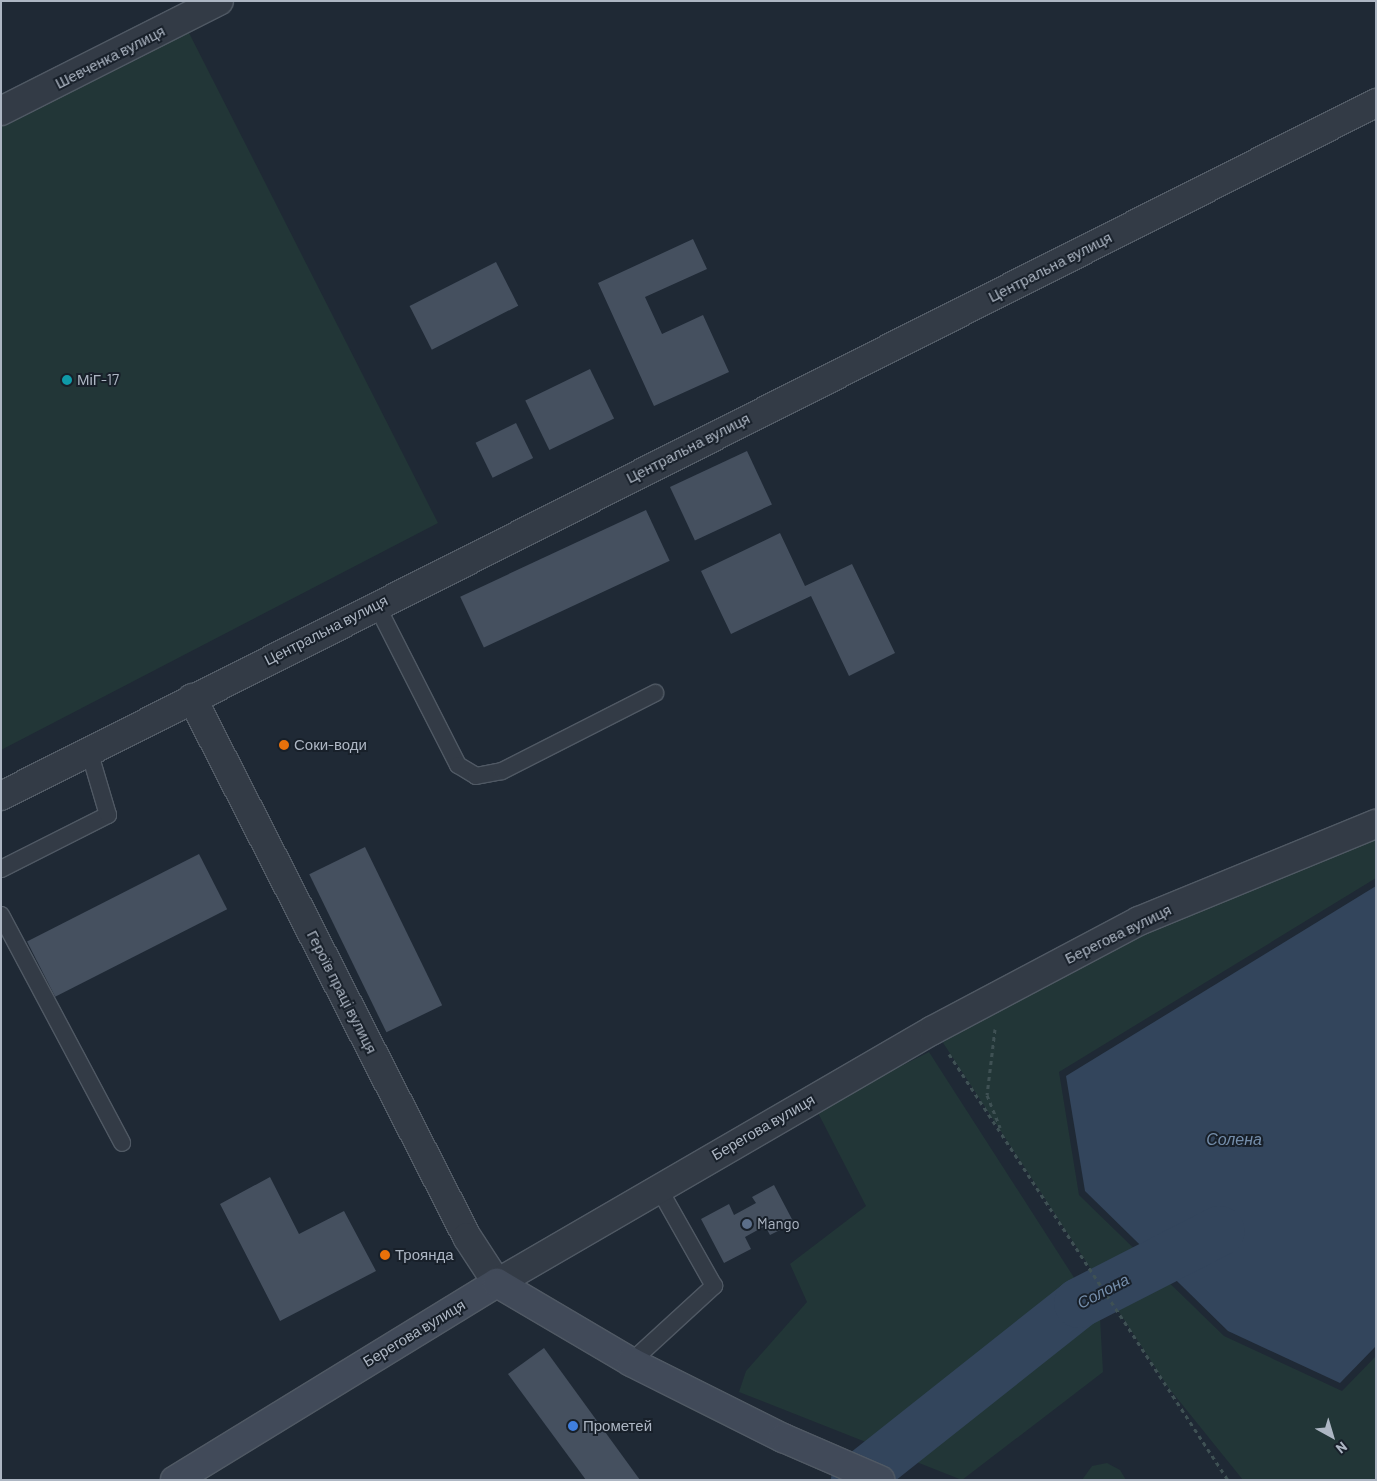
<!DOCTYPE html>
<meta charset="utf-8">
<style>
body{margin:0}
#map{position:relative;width:1377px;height:1481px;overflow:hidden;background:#1f2935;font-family:Barlow,sans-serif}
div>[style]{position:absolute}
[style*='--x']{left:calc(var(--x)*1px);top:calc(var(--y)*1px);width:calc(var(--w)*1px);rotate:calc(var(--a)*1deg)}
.green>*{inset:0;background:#223637}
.water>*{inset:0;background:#33455c}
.river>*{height:50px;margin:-25px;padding:0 25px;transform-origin:25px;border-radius:25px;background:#33455c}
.building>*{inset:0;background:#45505f;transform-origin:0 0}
.path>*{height:3px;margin-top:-1.5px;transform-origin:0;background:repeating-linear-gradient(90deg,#3f5154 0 4px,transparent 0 8px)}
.roads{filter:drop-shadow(1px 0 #505964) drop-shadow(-1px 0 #505964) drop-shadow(0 1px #505964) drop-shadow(0 -1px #505964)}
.lane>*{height:16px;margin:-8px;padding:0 8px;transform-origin:8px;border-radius:8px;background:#333b46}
.street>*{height:28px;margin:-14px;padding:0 14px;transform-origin:14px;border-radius:14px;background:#333b46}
.secondary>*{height:28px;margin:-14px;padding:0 14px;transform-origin:14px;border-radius:14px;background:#414a59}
.dots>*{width:14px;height:14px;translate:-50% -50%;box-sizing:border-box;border:2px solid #18202a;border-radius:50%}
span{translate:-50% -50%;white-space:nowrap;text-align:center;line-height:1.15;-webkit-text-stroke:4px #18202a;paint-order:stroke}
.street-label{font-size:15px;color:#adb6c3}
.poi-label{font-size:15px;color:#adb6c3}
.left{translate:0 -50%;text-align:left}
.water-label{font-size:16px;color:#758eab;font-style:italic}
.frame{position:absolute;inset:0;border:2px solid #adb6c3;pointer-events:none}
.north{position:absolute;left:1307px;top:1411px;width:50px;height:50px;-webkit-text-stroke:4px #18202a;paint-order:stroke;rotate:141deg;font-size:14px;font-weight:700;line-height:20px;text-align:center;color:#adb6c3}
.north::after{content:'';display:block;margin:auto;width:18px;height:22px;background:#adb6c3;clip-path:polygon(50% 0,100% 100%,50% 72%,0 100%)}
</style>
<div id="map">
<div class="green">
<div style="clip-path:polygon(187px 29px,438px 523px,1px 750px,1px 120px)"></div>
<div style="clip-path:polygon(1376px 833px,1376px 878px,1059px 1072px,1079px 1195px,1224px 1336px,1342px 1391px,1376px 1356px,1376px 1480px,1243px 1480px,1168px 1387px,938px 1035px,1055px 973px)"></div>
<div style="clip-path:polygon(929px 1052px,1100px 1318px,1103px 1372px,962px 1480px,739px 1392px,746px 1371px,807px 1302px,790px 1264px,866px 1206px,816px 1109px)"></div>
<div style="clip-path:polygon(1107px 1463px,1120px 1470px,1126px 1480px,1082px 1480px,1092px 1466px)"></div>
</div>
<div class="water">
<div style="clip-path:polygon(1376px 886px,1376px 1346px,1340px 1383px,1228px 1331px,1085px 1191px,1066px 1076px)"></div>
</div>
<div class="river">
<div style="--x:856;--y:1480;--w:285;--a:-38.4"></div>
<div style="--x:1079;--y:1303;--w:158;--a:-27.1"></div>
</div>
<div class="building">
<div style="clip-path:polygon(693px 239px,707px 269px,645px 297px,662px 334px,703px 315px,729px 372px,654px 406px,598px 283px)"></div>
<div style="left:496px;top:262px;width:49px;height:97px;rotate:63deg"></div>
<div style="left:590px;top:369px;width:55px;height:72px;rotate:64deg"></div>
<div style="left:516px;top:423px;width:39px;height:45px;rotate:64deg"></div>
<div style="left:747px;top:451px;width:59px;height:85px;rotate:65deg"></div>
<div style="left:646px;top:510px;width:56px;height:205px;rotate:65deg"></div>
<div style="clip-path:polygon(780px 533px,805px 586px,852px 564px,895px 653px,849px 676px,811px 596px,731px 634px,701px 571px)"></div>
<div style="left:365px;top:847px;width:176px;height:62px;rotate:64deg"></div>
<div style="left:199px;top:854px;width:62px;height:193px;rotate:63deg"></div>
<div style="clip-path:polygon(270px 1177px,299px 1234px,344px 1211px,376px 1271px,280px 1321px,220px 1204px)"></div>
<div style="clip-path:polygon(774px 1185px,794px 1223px,770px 1235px,765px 1226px,745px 1237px,751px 1249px,724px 1263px,701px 1219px,729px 1204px,734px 1215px,756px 1203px,752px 1197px)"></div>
<div style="clip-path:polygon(544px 1348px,640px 1480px,586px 1480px,508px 1374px)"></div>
</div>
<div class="path">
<div style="--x:995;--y:1029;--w:66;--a:96.9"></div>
<div style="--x:987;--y:1095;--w:35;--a:68"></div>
<div style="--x:949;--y:1054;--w:509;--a:56.78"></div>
</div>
<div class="roads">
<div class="lane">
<div style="--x:376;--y:604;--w:181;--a:63"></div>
<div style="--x:458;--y:765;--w:21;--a:31"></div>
<div style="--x:476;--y:776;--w:26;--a:-11"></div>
<div style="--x:502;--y:771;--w:172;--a:-27"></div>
<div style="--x:1;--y:869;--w:120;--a:-26.8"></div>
<div style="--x:108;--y:815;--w:67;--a:-106.5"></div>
<div style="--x:1;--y:915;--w:258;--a:62"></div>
<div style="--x:631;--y:1362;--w:113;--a:-42.5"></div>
<div style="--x:714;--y:1286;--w:114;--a:-119.5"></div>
</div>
<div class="street">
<div style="--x:1;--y:111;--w:244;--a:-26.8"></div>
<div style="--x:192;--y:698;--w:605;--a:62.97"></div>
<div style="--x:467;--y:1237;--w:55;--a:56.9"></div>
<div style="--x:497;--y:1283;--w:504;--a:-30.13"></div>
<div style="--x:933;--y:1030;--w:233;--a:-27.9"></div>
<div style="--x:1139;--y:921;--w:256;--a:-22.3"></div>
<div style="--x:1;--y:796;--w:1540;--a:-26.75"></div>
</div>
<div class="secondary">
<div style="--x:175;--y:1480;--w:377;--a:-31.5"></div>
<div style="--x:497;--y:1283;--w:156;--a:30.5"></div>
<div style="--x:631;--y:1362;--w:170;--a:26.6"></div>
<div style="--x:783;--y:1438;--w:106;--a:23.4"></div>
</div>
</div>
<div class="dots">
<div style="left:67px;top:380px;background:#0f9aa8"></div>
<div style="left:284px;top:745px;background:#e8710a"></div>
<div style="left:747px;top:1224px;background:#5c6f8a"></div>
<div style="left:385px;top:1255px;background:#e8710a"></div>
<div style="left:573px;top:1426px;background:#3f7fe0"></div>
</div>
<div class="street-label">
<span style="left:110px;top:57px;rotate:-27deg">Шевченка вулиця</span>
<span style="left:1050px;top:267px;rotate:-27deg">Центральна вулиця</span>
<span style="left:688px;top:448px;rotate:-27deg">Центральна вулиця</span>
<span style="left:326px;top:630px;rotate:-27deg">Центральна вулиця</span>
<span style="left:1118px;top:934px;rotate:-26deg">Берегова вулиця</span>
<span style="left:342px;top:992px;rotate:63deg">Героїв праці вулиця</span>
<span style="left:763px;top:1127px;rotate:-30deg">Берегова вулиця</span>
<span style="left:414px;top:1333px;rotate:-31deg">Берегова вулиця</span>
</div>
<div class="poi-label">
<span class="left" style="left:77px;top:380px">МіГ-17</span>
<span class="left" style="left:294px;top:745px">Соки-води</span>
<span class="left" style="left:757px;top:1224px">Mango</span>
<span class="left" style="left:395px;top:1255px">Троянда</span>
<span class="left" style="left:583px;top:1426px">Прометей</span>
</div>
<div class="water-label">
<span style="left:1234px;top:1139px">Солена</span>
<span style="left:1103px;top:1291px;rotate:-28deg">Солона</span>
</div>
<div class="frame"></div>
<div class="north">N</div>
</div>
